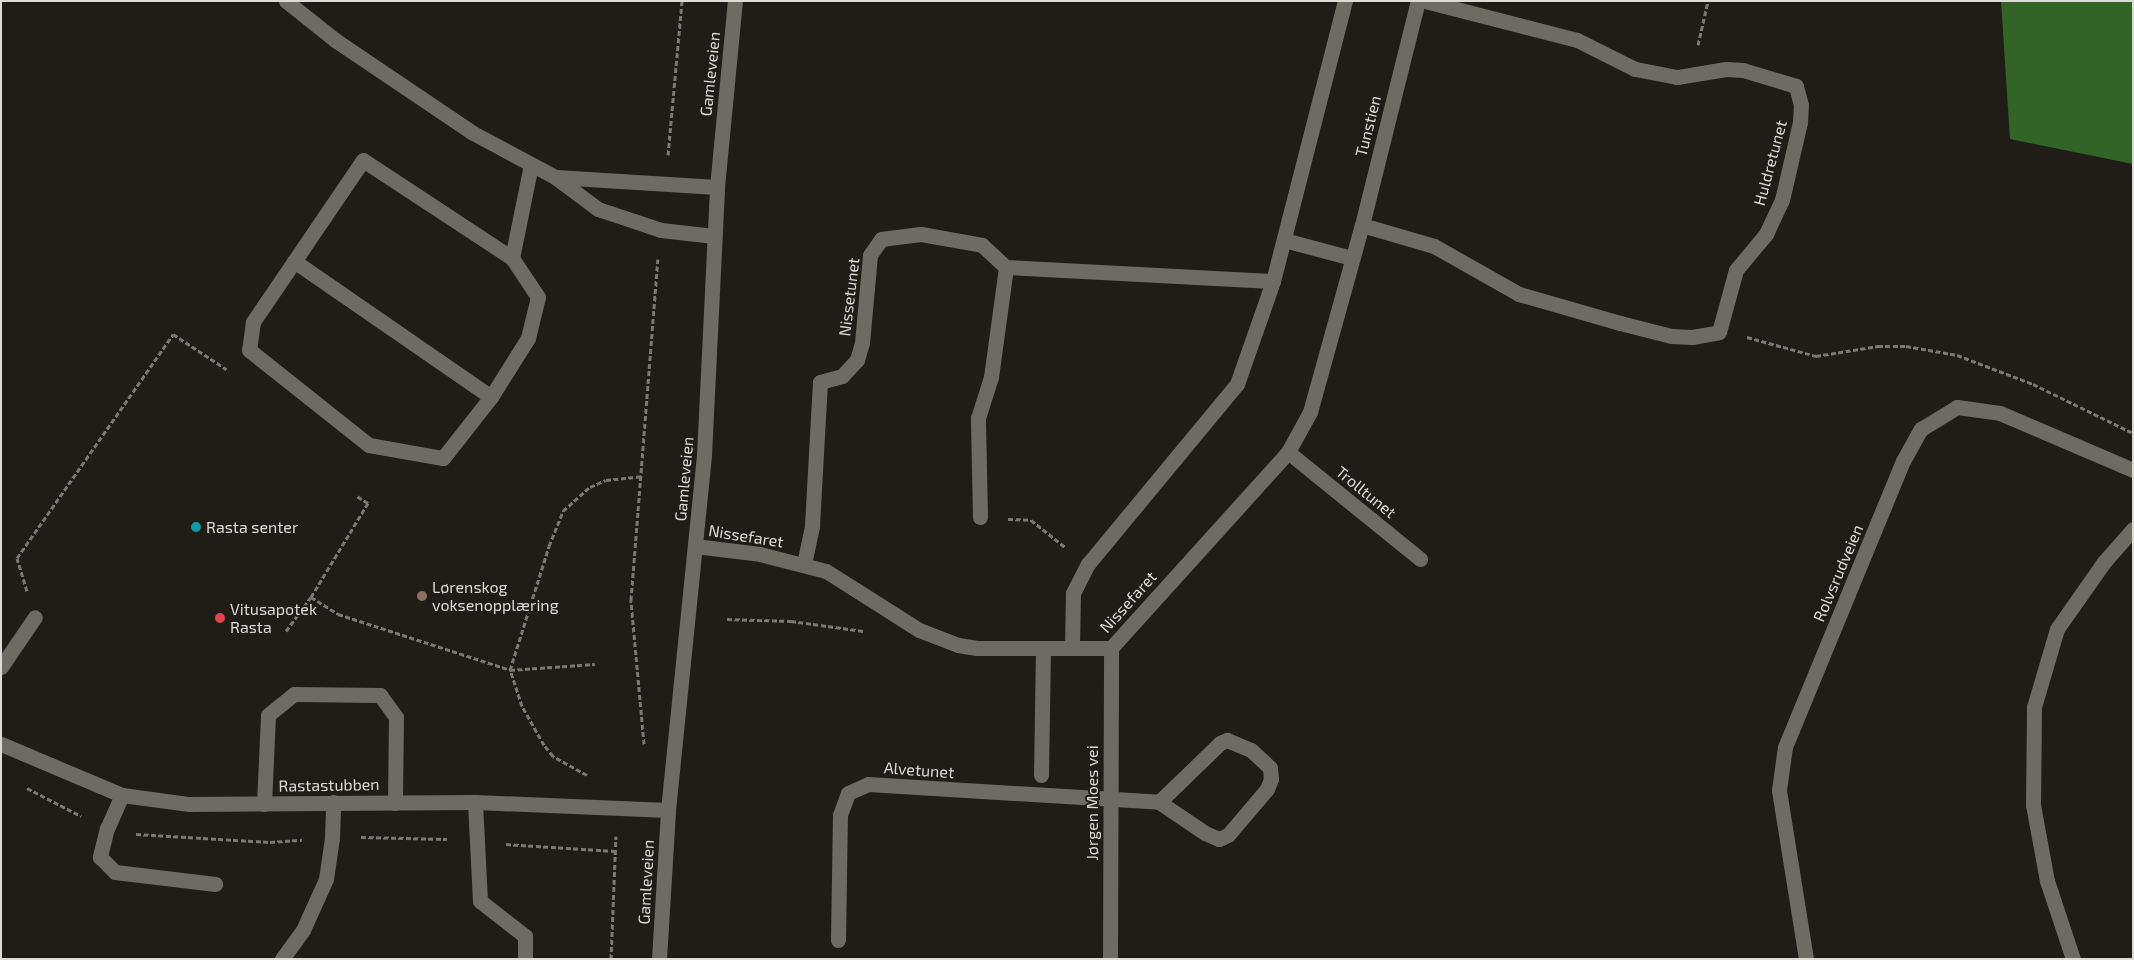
<!DOCTYPE html>
<meta charset="utf-8">
<style>
body{margin:0}
#map{position:relative;width:2134px;height:960px;overflow:hidden;background:#201d17;font-family:"Exo 2",sans-serif}
div>[style]{position:absolute}
[style*='--x']{left:calc(var(--x)*1px);top:calc(var(--y)*1px);width:calc(var(--w)*1px);rotate:calc(var(--a)*1deg)}
.forest>*{inset:0;background:#326428}
.path>*{height:3px;margin-top:-1.5px;transform-origin:0;background:repeating-linear-gradient(90deg,#7b7873 0 5px,transparent 0 7.5px)}
.service>*{height:15px;margin:-7.5px;padding:0 7.5px;transform-origin:7.5px;border-radius:7.5px;background:#6e6b63}
.minor>*{height:15px;margin:-7.5px;padding:0 7.5px;transform-origin:7.5px;border-radius:7.5px;background:#6e6b63}
.secondary>*{height:15px;margin:-7.5px;padding:0 7.5px;transform-origin:7.5px;border-radius:7.5px;background:#6e6b63}
.dots>*{width:14px;height:14px;translate:-50% -50%;box-sizing:border-box;border:2px solid #201d17;border-radius:50%}
span{translate:-50% -50%;white-space:nowrap;text-align:center;line-height:1.15;-webkit-text-stroke:4px #201d17;paint-order:stroke}
.street-label{font-size:16px;color:#dddbd6}
.poi-label{font-size:16px;color:#dddbd6}
.left{translate:0 -50%;text-align:left}
.frame{position:absolute;inset:0;border:2px solid #dddbd6;pointer-events:none}
</style>
<div id="map">
<div class="forest">
<div style="clip-path:polygon(2001px 1px,2133px 1px,2133px 164px,2010px 139px)"></div>
</div>
<div class="path">
<div style="--x:1698;--y:45;--w:45;--a:-77.2"></div>
<div style="--x:668;--y:155;--w:155;--a:-84.8"></div>
<div style="--x:1747;--y:337;--w:72;--a:15.4"></div>
<div style="--x:1816;--y:356;--w:63;--a:-9.2"></div>
<div style="--x:1878;--y:346;--w:28;--a:0"></div>
<div style="--x:1906;--y:346;--w:52;--a:10"></div>
<div style="--x:1957;--y:355;--w:81;--a:20.9"></div>
<div style="--x:2033;--y:384;--w:111;--a:26.1"></div>
<div style="--x:1008;--y:519;--w:23;--a:2"></div>
<div style="--x:1031;--y:520;--w:43;--a:38.5"></div>
<div style="--x:27;--y:591;--w:34;--a:-107"></div>
<div style="--x:17;--y:558;--w:273;--a:-55.1"></div>
<div style="--x:173;--y:334;--w:64;--a:33.4"></div>
<div style="--x:311;--y:597;--w:32;--a:32"></div>
<div style="--x:338;--y:614;--w:181;--a:18"></div>
<div style="--x:510;--y:670;--w:85;--a:-4"></div>
<div style="--x:727;--y:619;--w:64;--a:1.8"></div>
<div style="--x:791;--y:621;--w:73;--a:7.9"></div>
<div style="--x:286;--y:631;--w:42;--a:-53.7"></div>
<div style="--x:311;--y:597;--w:110;--a:-58.8"></div>
<div style="--x:368;--y:503;--w:13;--a:-148"></div>
<div style="--x:644;--y:744;--w:145;--a:-95.2"></div>
<div style="--x:631;--y:600;--w:342;--a:-85.5"></div>
<div style="--x:587;--y:775;--w:39;--a:-151"></div>
<div style="--x:553;--y:756;--w:14;--a:-129"></div>
<div style="--x:544;--y:745;--w:45;--a:-119.4"></div>
<div style="--x:522;--y:706;--w:38;--a:-108"></div>
<div style="--x:510;--y:670;--w:130;--a:-72.5"></div>
<div style="--x:549;--y:546;--w:38;--a:-68"></div>
<div style="--x:563;--y:511;--w:36;--a:-42"></div>
<div style="--x:590;--y:487;--w:17;--a:-24"></div>
<div style="--x:606;--y:480;--w:36;--a:-6"></div>
<div style="--x:27;--y:788;--w:61;--a:27.4"></div>
<div style="--x:136;--y:834;--w:134;--a:3.4"></div>
<div style="--x:270;--y:842;--w:32;--a:-4"></div>
<div style="--x:361;--y:837;--w:86;--a:1.3"></div>
<div style="--x:506;--y:844;--w:109;--a:3.7"></div>
<div style="--x:611;--y:959;--w:123;--a:-87.7"></div>
</div>
<div class="service">
<div style="--x:286;--y:1;--w:63;--a:38.5"></div>
<div style="--x:335;--y:40;--w:166;--a:34"></div>
<div style="--x:473;--y:133;--w:93;--a:28.2"></div>
<div style="--x:555;--y:177;--w:54;--a:36.7"></div>
<div style="--x:598;--y:209;--w:66;--a:18.4"></div>
<div style="--x:661;--y:230;--w:53;--a:6.5"></div>
<div style="--x:556;--y:177;--w:161;--a:3.6"></div>
<div style="--x:1284;--y:240;--w:70;--a:14.8"></div>
<div style="--x:512;--y:258;--w:178;--a:-146.7"></div>
<div style="--x:363;--y:160;--w:196;--a:124.2"></div>
<div style="--x:253;--y:322;--w:28;--a:98"></div>
<div style="--x:249;--y:350;--w:153;--a:38.4"></div>
<div style="--x:369;--y:445;--w:75;--a:10"></div>
<div style="--x:443;--y:458;--w:78;--a:-51.8"></div>
<div style="--x:491;--y:397;--w:70;--a:-57.9"></div>
<div style="--x:528;--y:338;--w:42;--a:-76.3"></div>
<div style="--x:538;--y:297;--w:47;--a:-123.7"></div>
<div style="--x:512;--y:258;--w:95;--a:-78.5"></div>
<div style="--x:294;--y:261;--w:239;--a:34.6"></div>
<div style="--x:804;--y:564;--w:40;--a:-78"></div>
<div style="--x:812;--y:525;--w:143;--a:-86.8"></div>
<div style="--x:1072;--y:648;--w:55;--a:-89"></div>
<div style="--x:1073;--y:593;--w:33;--a:-63"></div>
<div style="--x:1088;--y:564;--w:234;--a:-50.4"></div>
<div style="--x:1237;--y:384;--w:109;--a:-70.7"></div>
<div style="--x:1273;--y:281;--w:289;--a:-75.6"></div>
<div style="--x:1;--y:667;--w:60;--a:-55.8"></div>
<div style="--x:1041;--y:775;--w:126;--a:-89.1"></div>
<div style="--x:122;--y:795;--w:36;--a:114"></div>
<div style="--x:107;--y:828;--w:30;--a:104"></div>
<div style="--x:100;--y:857;--w:21;--a:45"></div>
<div style="--x:115;--y:872;--w:101;--a:6.8"></div>
<div style="--x:475;--y:802;--w:99;--a:87.1"></div>
<div style="--x:480;--y:901;--w:57;--a:37.9"></div>
<div style="--x:525;--y:936;--w:23;--a:90"></div>
<div style="--x:264;--y:804;--w:89;--a:-87.4"></div>
<div style="--x:268;--y:715;--w:33;--a:-39"></div>
<div style="--x:294;--y:694;--w:86;--a:0.7"></div>
<div style="--x:380;--y:695;--w:27;--a:54"></div>
<div style="--x:396;--y:717;--w:86;--a:90.7"></div>
</div>
<div class="minor">
<div style="--x:1362;--y:225;--w:75;--a:16.3"></div>
<div style="--x:1434;--y:246;--w:98;--a:29.5"></div>
<div style="--x:1519;--y:294;--w:105;--a:16"></div>
<div style="--x:1620;--y:323;--w:53;--a:14.3"></div>
<div style="--x:1671;--y:336;--w:21;--a:3"></div>
<div style="--x:1692;--y:337;--w:27;--a:-10"></div>
<div style="--x:1719;--y:332;--w:64;--a:-74.7"></div>
<div style="--x:1736;--y:270;--w:47;--a:-50.2"></div>
<div style="--x:1766;--y:234;--w:38;--a:-65"></div>
<div style="--x:1782;--y:200;--w:80;--a:-77"></div>
<div style="--x:1800;--y:122;--w:17;--a:-87"></div>
<div style="--x:1801;--y:105;--w:20;--a:-105"></div>
<div style="--x:1796;--y:86;--w:55;--a:-163.2"></div>
<div style="--x:1743;--y:70;--w:17;--a:-177"></div>
<div style="--x:1726;--y:69;--w:50;--a:170.7"></div>
<div style="--x:1677;--y:77;--w:43;--a:-169.2"></div>
<div style="--x:1635;--y:69;--w:65;--a:-153.4"></div>
<div style="--x:1577;--y:40;--w:157;--a:-165.6"></div>
<div style="--x:820;--y:382;--w:23;--a:-15"></div>
<div style="--x:842;--y:376;--w:22;--a:-47"></div>
<div style="--x:857;--y:360;--w:18;--a:-74"></div>
<div style="--x:862;--y:343;--w:88;--a:-84.8"></div>
<div style="--x:870;--y:255;--w:19;--a:-55"></div>
<div style="--x:881;--y:239;--w:40;--a:-7.1"></div>
<div style="--x:921;--y:234;--w:62;--a:10.2"></div>
<div style="--x:982;--y:245;--w:33;--a:43"></div>
<div style="--x:1006;--y:267;--w:267;--a:3"></div>
<div style="--x:1288;--y:452;--w:170;--a:39"></div>
<div style="--x:980;--y:517;--w:99;--a:-91.2"></div>
<div style="--x:978;--y:418;--w:43;--a:-72.4"></div>
<div style="--x:991;--y:377;--w:111;--a:-82.2"></div>
<div style="--x:695;--y:546;--w:65;--a:7"></div>
<div style="--x:760;--y:554;--w:68;--a:14.4"></div>
<div style="--x:826;--y:571;--w:110;--a:32.4"></div>
<div style="--x:919;--y:630;--w:42;--a:21"></div>
<div style="--x:958;--y:645;--w:19;--a:9"></div>
<div style="--x:977;--y:648;--w:134;--a:0"></div>
<div style="--x:1111;--y:648;--w:264;--a:-47.9"></div>
<div style="--x:1288;--y:452;--w:46;--a:-61.2"></div>
<div style="--x:1310;--y:412;--w:194;--a:-74.5"></div>
<div style="--x:1362;--y:225;--w:231;--a:-76"></div>
<div style="--x:1227;--y:740;--w:26;--a:23"></div>
<div style="--x:1251;--y:750;--w:26;--a:43"></div>
<div style="--x:1270;--y:768;--w:11;--a:85"></div>
<div style="--x:1271;--y:779;--w:11;--a:112"></div>
<div style="--x:1267;--y:789;--w:60;--a:130.3"></div>
<div style="--x:1228;--y:835;--w:10;--a:156"></div>
<div style="--x:1219;--y:839;--w:15;--a:-157"></div>
<div style="--x:1205;--y:833;--w:55;--a:-146"></div>
<div style="--x:1159;--y:802;--w:85;--a:-44"></div>
<div style="--x:1220;--y:743;--w:8;--a:-23"></div>
<div style="--x:1;--y:744;--w:131;--a:22.9"></div>
<div style="--x:122;--y:795;--w:68;--a:7.7"></div>
<div style="--x:189;--y:804;--w:286;--a:-0.4"></div>
<div style="--x:475;--y:802;--w:193;--a:2.4"></div>
<div style="--x:838;--y:940;--w:125;--a:-89.1"></div>
<div style="--x:840;--y:815;--w:23;--a:-70"></div>
<div style="--x:848;--y:793;--w:22;--a:-24"></div>
<div style="--x:868;--y:784;--w:292;--a:3.5"></div>
<div style="--x:282;--y:959;--w:36;--a:-54"></div>
<div style="--x:303;--y:930;--w:56;--a:-65.7"></div>
<div style="--x:326;--y:879;--w:41;--a:-81.7"></div>
<div style="--x:332;--y:838;--w:36;--a:-88"></div>
<div style="--x:1110;--y:959;--w:311;--a:-89.8"></div>
<div style="--x:1806;--y:959;--w:171;--a:-99.1"></div>
<div style="--x:1779;--y:790;--w:43;--a:-82.1"></div>
<div style="--x:1785;--y:747;--w:309;--a:-67.6"></div>
<div style="--x:1903;--y:461;--w:37;--a:-61"></div>
<div style="--x:1921;--y:429;--w:42;--a:-31.4"></div>
<div style="--x:1957;--y:407;--w:43;--a:7.9"></div>
<div style="--x:2000;--y:413;--w:145;--a:23.2"></div>
<div style="--x:2073;--y:959;--w:82;--a:-108.4"></div>
<div style="--x:2047;--y:881;--w:77;--a:-100.4"></div>
<div style="--x:2033;--y:805;--w:98;--a:-89.4"></div>
<div style="--x:2034;--y:707;--w:81;--a:-73.6"></div>
<div style="--x:2057;--y:629;--w:82;--a:-55"></div>
<div style="--x:2104;--y:562;--w:44;--a:-48.7"></div>
</div>
<div class="secondary">
<div style="--x:659;--y:959;--w:149;--a:-86.5"></div>
<div style="--x:668;--y:810;--w:357;--a:-84.2"></div>
<div style="--x:704;--y:455;--w:268;--a:-87.2"></div>
<div style="--x:717;--y:187;--w:187;--a:-84.5"></div>
</div>
<div class="dots">
<div style="left:196px;top:527px;background:#0f9aa8"></div>
<div style="left:422px;top:596px;background:#8d6e63"></div>
<div style="left:220px;top:618px;background:#e0444e"></div>
</div>
<div class="street-label">
<span style="left:710px;top:74px;rotate:-84deg">Gamleveien</span>
<span style="left:1368px;top:126px;rotate:-76deg">Tunstien</span>
<span style="left:1770px;top:163px;rotate:-75deg">Huldretunet</span>
<span style="left:849px;top:297px;rotate:-83deg">Nissetunet</span>
<span style="left:684px;top:479px;rotate:-85deg">Gamleveien</span>
<span style="left:1366px;top:492px;rotate:39deg">Trolltunet</span>
<span style="left:746px;top:536px;rotate:9deg">Nissefaret</span>
<span style="left:1838px;top:573px;rotate:-67deg">Rolvsrudveien</span>
<span style="left:1128px;top:602px;rotate:-48deg">Nissefaret</span>
<span style="left:919px;top:770px;rotate:4deg">Alvetunet</span>
<span style="left:329px;top:785px;rotate:-1deg">Rastastubben</span>
<span style="left:1092px;top:803px;rotate:-90deg">Jørgen Moes vei</span>
<span style="left:646px;top:882px;rotate:-87deg">Gamleveien</span>
</div>
<div class="poi-label">
<span class="left" style="left:206px;top:527px">Rasta senter</span>
<span class="left" style="left:432px;top:596px">Lørenskog<br>voksenopplæring</span>
<span class="left" style="left:230px;top:618px">Vitusapotek<br>Rasta</span>
</div>
<div class="frame"></div>
</div>
